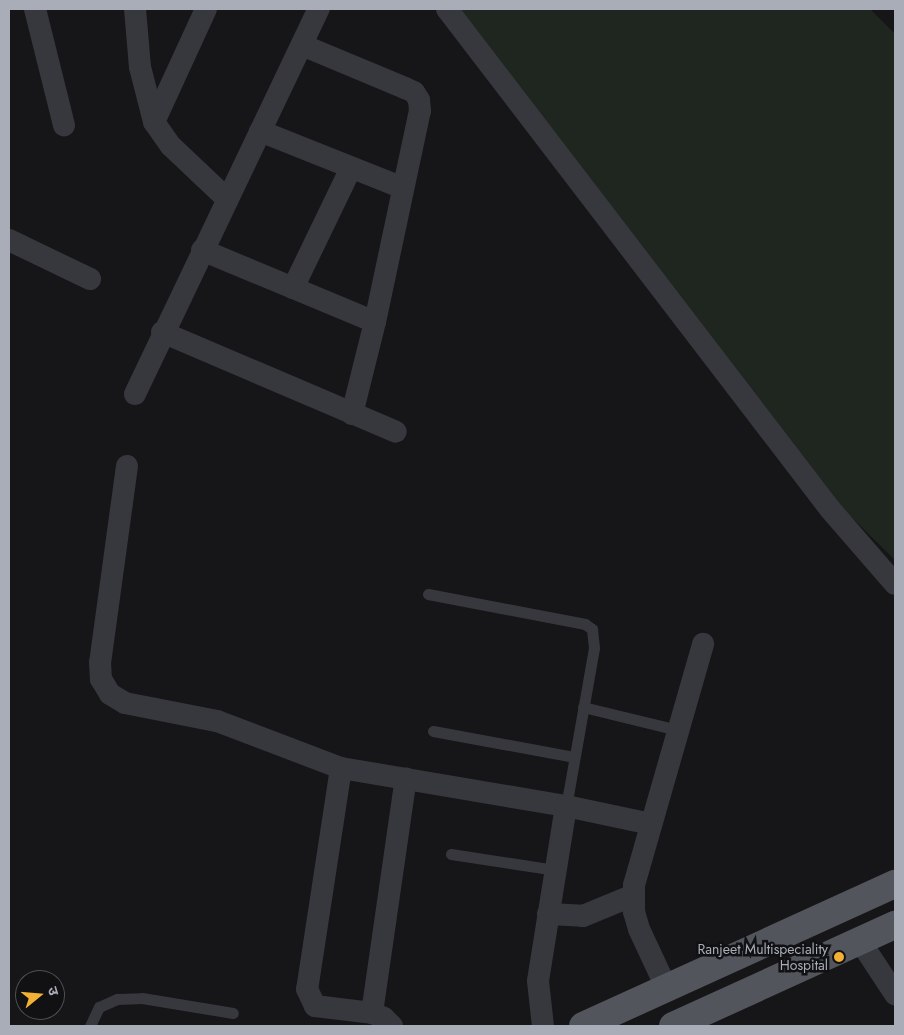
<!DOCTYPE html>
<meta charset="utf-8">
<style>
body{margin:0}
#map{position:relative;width:904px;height:1035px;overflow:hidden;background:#161618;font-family:Jost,"Noto Sans Devanagari",sans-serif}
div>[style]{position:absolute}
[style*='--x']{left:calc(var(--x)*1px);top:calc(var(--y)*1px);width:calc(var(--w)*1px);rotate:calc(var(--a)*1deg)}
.green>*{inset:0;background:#1e261f}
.lane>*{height:11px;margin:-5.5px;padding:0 5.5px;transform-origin:5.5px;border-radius:5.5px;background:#37383d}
.street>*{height:22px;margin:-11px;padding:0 11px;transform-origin:11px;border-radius:11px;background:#37383d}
.primary>*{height:28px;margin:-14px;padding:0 14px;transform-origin:14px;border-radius:14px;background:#53555c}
.dots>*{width:14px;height:14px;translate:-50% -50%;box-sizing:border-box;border:2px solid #111113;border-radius:50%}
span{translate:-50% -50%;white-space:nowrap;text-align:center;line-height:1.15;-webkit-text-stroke:5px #111113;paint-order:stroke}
.poi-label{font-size:14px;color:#a8adb8}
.right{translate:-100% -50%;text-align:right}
.frame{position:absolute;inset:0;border:10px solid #a8adb8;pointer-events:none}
.north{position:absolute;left:15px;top:970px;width:50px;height:50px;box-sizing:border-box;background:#111113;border:1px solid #4d4f55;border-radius:50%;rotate:73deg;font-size:14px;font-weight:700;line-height:20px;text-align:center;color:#a8adb8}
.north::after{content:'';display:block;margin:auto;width:18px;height:22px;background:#f2b134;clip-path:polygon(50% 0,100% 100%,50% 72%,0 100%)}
</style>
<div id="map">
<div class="green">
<div style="clip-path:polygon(440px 9px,870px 9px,895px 34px,895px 560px,824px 490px)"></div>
</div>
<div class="lane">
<div style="--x:428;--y:594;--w:160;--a:10.8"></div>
<div style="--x:585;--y:624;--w:9;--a:36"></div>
<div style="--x:592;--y:629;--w:19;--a:84"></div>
<div style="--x:594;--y:648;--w:160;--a:100"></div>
<div style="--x:583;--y:707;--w:98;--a:13.6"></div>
<div style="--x:433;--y:731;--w:143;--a:10.4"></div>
<div style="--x:451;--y:854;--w:105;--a:8.7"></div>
<div style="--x:90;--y:1026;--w:21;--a:-65"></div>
<div style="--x:99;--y:1007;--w:20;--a:-24"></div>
<div style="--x:117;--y:999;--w:25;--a:-2"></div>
<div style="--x:142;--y:998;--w:92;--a:9.4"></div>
</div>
<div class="street">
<div style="--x:35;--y:9;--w:120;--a:76"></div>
<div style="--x:135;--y:9;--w:58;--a:85.1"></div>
<div style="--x:140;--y:67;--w:57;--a:75.7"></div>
<div style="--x:206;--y:9;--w:124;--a:114.7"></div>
<div style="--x:154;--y:122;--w:29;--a:55"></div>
<div style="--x:171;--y:146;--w:76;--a:43.4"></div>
<div style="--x:447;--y:9;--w:630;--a:52.55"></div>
<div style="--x:830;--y:509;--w:99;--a:49.1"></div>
<div style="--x:260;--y:131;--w:154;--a:21.7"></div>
<div style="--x:9;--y:240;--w:90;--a:25.7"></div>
<div style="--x:202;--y:250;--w:187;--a:22.6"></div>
<div style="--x:375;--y:322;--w:216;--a:-78"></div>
<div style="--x:420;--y:111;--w:11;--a:-95"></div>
<div style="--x:419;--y:100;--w:9;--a:-122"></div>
<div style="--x:414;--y:92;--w:10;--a:-156"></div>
<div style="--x:405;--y:88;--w:112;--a:-157.3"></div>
<div style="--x:293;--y:288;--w:131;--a:-64.2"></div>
<div style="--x:162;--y:332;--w:254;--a:23.1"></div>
<div style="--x:135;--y:394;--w:427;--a:-64.5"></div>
<div style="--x:352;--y:414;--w:95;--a:-76"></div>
<div style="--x:127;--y:466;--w:198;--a:97.8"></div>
<div style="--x:100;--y:662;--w:17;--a:87"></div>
<div style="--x:101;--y:679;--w:17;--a:59"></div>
<div style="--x:110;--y:694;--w:17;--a:31"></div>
<div style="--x:125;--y:703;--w:94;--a:11.1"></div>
<div style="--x:217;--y:721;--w:133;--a:20.8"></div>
<div style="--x:341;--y:768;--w:228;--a:9.6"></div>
<div style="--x:566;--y:806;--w:177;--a:99.1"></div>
<div style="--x:538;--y:981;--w:45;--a:83.7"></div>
<div style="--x:341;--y:768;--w:224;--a:98.7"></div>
<div style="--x:307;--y:989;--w:19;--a:65"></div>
<div style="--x:315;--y:1006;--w:57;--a:7"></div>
<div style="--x:566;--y:806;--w:87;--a:12"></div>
<div style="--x:548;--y:914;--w:35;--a:3"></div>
<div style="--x:583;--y:916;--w:55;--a:-22.4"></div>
<div style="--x:860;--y:941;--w:64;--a:56.6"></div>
<div style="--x:666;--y:987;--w:64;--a:-115"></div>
<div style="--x:639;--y:929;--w:18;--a:-106"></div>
<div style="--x:634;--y:912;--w:27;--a:-90"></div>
<div style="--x:634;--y:885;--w:251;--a:-74"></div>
<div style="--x:392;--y:1026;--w:11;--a:-135"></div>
<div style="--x:384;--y:1018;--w:13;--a:-157"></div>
<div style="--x:372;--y:1013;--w:237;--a:-81.8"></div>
</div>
<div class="primary">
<div style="--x:583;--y:1026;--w:343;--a:-24.5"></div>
<div style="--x:673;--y:1026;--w:244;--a:-24.5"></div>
</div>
<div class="dots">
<div style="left:839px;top:957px;background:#f2b134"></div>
</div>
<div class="poi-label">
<span class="right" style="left:828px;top:957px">Ranjeet Multispeciality<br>Hospital</span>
</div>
<div class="frame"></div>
<div class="north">उ</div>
</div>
